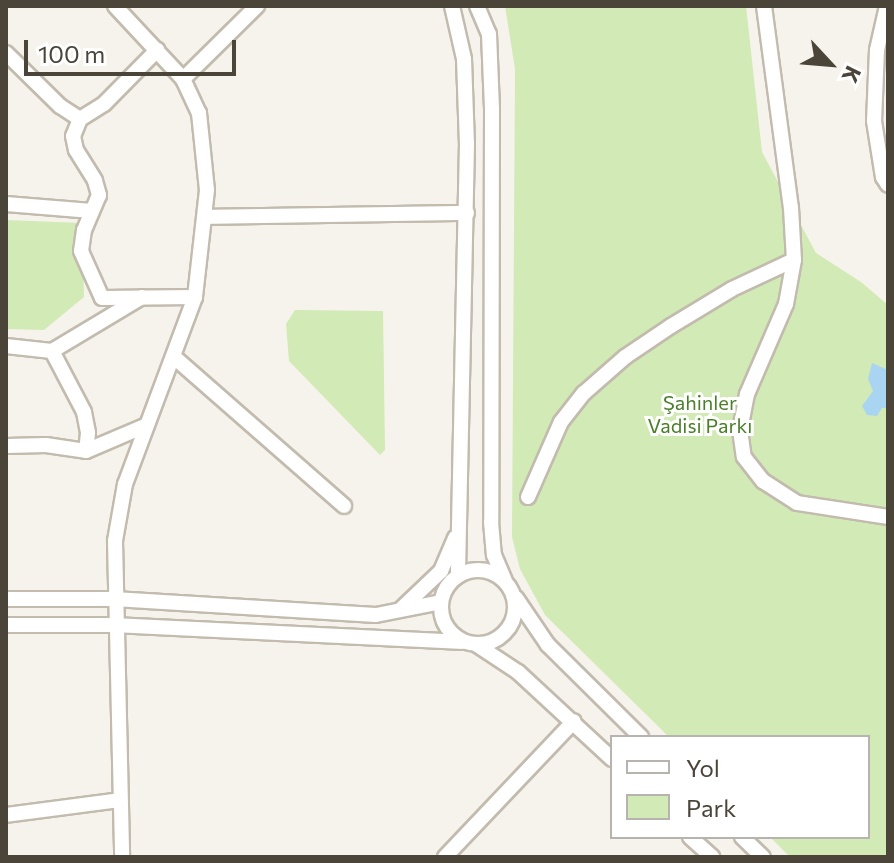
<!DOCTYPE html>
<meta charset="utf-8">
<style>
body{margin:0}
#map{position:relative;width:894px;height:863px;overflow:hidden;background:#f6f3ec;font-family:Commissioner,sans-serif}
div>[style]{position:absolute}
[style*='--x']{left:calc(var(--x)*1px);top:calc(var(--y)*1px);width:calc(var(--w)*1px);rotate:calc(var(--a)*1deg)}
.green>*{inset:0;background:#d2eab5}
.water>*{inset:0;background:#a9d4f2}
.roads{filter:drop-shadow(2px 0 #c2bbae) drop-shadow(-2px 0 #c2bbae) drop-shadow(0 2px #c2bbae) drop-shadow(0 -2px #c2bbae)}
.minor>*{height:14px;margin:-7px;padding:0 7px;transform-origin:7px;border-radius:7px;background:#fff}
.minor>.ring{margin:-7px;padding:0;box-sizing:content-box;background:none;border:14px solid #fff;border-radius:50%}
span{translate:-50% -50%;white-space:nowrap;text-align:center;line-height:1.15;-webkit-text-stroke:6px #fff;paint-order:stroke}
.park-label{font-size:20px;color:#4a7f2a}
.frame{position:absolute;inset:0;border:8px solid #4b4439;pointer-events:none}
.legend{position:absolute;left:610px;top:735px;width:260px;height:104px;box-sizing:border-box;background:#fff;border:2px solid #b7b4b0;margin:0;padding:10px 14px;list-style:none;font-size:24px;color:#4b4439}
.legend li{display:flex;align-items:center;gap:16px;height:40px}
.legend b{width:40px;border:2px solid #b7b4b0}
.north{position:absolute;left:790px;top:24px;width:80px;height:80px;-webkit-text-stroke:6px #fff;paint-order:stroke;rotate:116deg;font-size:22px;font-weight:700;line-height:32px;text-align:center;color:#4b4439}
.north::after{content:'';display:block;margin:auto;width:28px;height:36px;background:#4b4439;clip-path:polygon(50% 0,100% 100%,50% 72%,0 100%)}
.scale{position:absolute;left:24px;top:40px;width:212px;height:36px;box-sizing:border-box;border:4px solid #4b4439;border-top:0;padding-left:10px;font-size:24px;line-height:28px;white-space:nowrap;color:#4b4439;-webkit-text-stroke:6px #fff;paint-order:stroke}
</style>
<div id="map">
<div class="green">
<div style="clip-path:polygon(505px 6px,746px 6px,762px 152px,816px 253px,861px 282px,888px 305px,888px 857px,790px 857px,770px 837px,868px 837px,868px 737px,669px 737px,545px 615px,520px 569px,512px 537px,515px 69px)"></div>
<div style="clip-path:polygon(6px 220px,82px 223px,84px 297px,44px 330px,6px 329px)"></div>
<div style="clip-path:polygon(295px 310px,383px 311px,385px 450px,380px 455px,289px 361px,286px 324px)"></div>
</div>
<div class="water">
<div style="clip-path:polygon(872px 363px,888px 370px,888px 408px,882px 408px,877px 416px,867px 415px,862px 406px,873px 391px,868px 379px)"></div>
</div>
<div class="roads">
<div class="minor">
<div style="--x:115;--y:6;--w:100;--a:47"></div>
<div style="--x:183;--y:79;--w:38;--a:65"></div>
<div style="--x:199;--y:113;--w:77;--a:84.1"></div>
<div style="--x:207;--y:190;--w:108;--a:96.4"></div>
<div style="--x:195;--y:297;--w:200;--a:110.5"></div>
<div style="--x:125;--y:484;--w:58;--a:100"></div>
<div style="--x:115;--y:541;--w:316;--a:88.7"></div>
<div style="--x:452;--y:6;--w:54;--a:77.2"></div>
<div style="--x:464;--y:59;--w:84;--a:88"></div>
<div style="--x:467;--y:143;--w:433;--a:91.2"></div>
<div style="--x:477;--y:6;--w:30;--a:67"></div>
<div style="--x:489;--y:34;--w:75;--a:87.7"></div>
<div style="--x:492;--y:109;--w:413;--a:90.1"></div>
<div style="--x:491;--y:522;--w:33;--a:85"></div>
<div style="--x:494;--y:555;--w:28;--a:67"></div>
<div style="--x:764;--y:6;--w:204;--a:82.4"></div>
<div style="--x:791;--y:208;--w:52;--a:86.7"></div>
<div style="--x:794;--y:260;--w:45;--a:100.3"></div>
<div style="--x:786;--y:304;--w:98;--a:113.4"></div>
<div style="--x:747;--y:394;--w:37;--a:101"></div>
<div style="--x:740;--y:430;--w:27;--a:82"></div>
<div style="--x:744;--y:457;--w:31;--a:52"></div>
<div style="--x:763;--y:481;--w:40;--a:32.9"></div>
<div style="--x:797;--y:503;--w:92;--a:8.7"></div>
<div style="--x:887;--y:6;--w:45;--a:102.8"></div>
<div style="--x:877;--y:50;--w:71;--a:92.4"></div>
<div style="--x:874;--y:121;--w:57;--a:80.9"></div>
<div style="--x:883;--y:177;--w:9;--a:58"></div>
<div style="--x:6;--y:53;--w:76;--a:44.5"></div>
<div style="--x:60;--y:106;--w:24;--a:33"></div>
<div style="--x:80;--y:119;--w:28;--a:-32"></div>
<div style="--x:104;--y:104;--w:76;--a:-45.5"></div>
<div style="--x:183;--y:79;--w:104;--a:-44.6"></div>
<div style="--x:80;--y:119;--w:18;--a:112"></div>
<div style="--x:73;--y:136;--w:14;--a:78"></div>
<div style="--x:76;--y:150;--w:36;--a:58"></div>
<div style="--x:95;--y:181;--w:15;--a:74"></div>
<div style="--x:99;--y:195;--w:38;--a:113"></div>
<div style="--x:84;--y:230;--w:21;--a:98"></div>
<div style="--x:81;--y:251;--w:51;--a:65.9"></div>
<div style="--x:102;--y:298;--w:93;--a:-0.6"></div>
<div style="--x:6;--y:204;--w:86;--a:4.7"></div>
<div style="--x:205;--y:217;--w:262;--a:-0.9"></div>
<div style="--x:6;--y:346;--w:46;--a:6.2"></div>
<div style="--x:52;--y:351;--w:69;--a:62.3"></div>
<div style="--x:84;--y:412;--w:21;--a:79"></div>
<div style="--x:88;--y:433;--w:18;--a:96"></div>
<div style="--x:52;--y:351;--w:105;--a:-31"></div>
<div style="--x:174;--y:357;--w:226;--a:41.2"></div>
<div style="--x:6;--y:446;--w:40;--a:-1.4"></div>
<div style="--x:46;--y:445;--w:40;--a:8.5"></div>
<div style="--x:86;--y:451;--w:66;--a:-23.1"></div>
<div style="--x:528;--y:497;--w:82;--a:-66.3"></div>
<div style="--x:561;--y:422;--w:37;--a:-52"></div>
<div style="--x:584;--y:393;--w:55;--a:-41.3"></div>
<div style="--x:625;--y:357;--w:55;--a:-34"></div>
<div style="--x:671;--y:326;--w:71;--a:-31.2"></div>
<div style="--x:732;--y:289;--w:68;--a:-25.1"></div>
<div class="ring" style="left:441px;top:570px;width:60px;height:60px"></div>
<div style="--x:516;--y:598;--w:57;--a:55.8"></div>
<div style="--x:548;--y:645;--w:131;--a:44.7"></div>
<div style="--x:6;--y:599;--w:108;--a:0"></div>
<div style="--x:114;--y:599;--w:262;--a:3.5"></div>
<div style="--x:376;--y:615;--w:66;--a:-11.3"></div>
<div style="--x:401;--y:609;--w:55;--a:-43.5"></div>
<div style="--x:441;--y:571;--w:36;--a:-67"></div>
<div style="--x:6;--y:625;--w:109;--a:0"></div>
<div style="--x:115;--y:625;--w:347;--a:2.8"></div>
<div style="--x:477;--y:645;--w:49;--a:33.4"></div>
<div style="--x:518;--y:672;--w:128;--a:42.8"></div>
<div style="--x:6;--y:815;--w:115;--a:-7.5"></div>
<div style="--x:690;--y:837;--w:30;--a:42"></div>
<div style="--x:742;--y:837;--w:29;--a:44"></div>
<div style="--x:445;--y:857;--w:187;--a:-46.5"></div>
</div>
</div>
<div class="park-label">
<span style="left:700px;top:414px">Şahinler<br>Vadisi Parkı</span>
</div>
<div class="frame"></div>
<ul class="legend">
<li><b style="height:10px;background:#fff"></b>Yol</li>
<li><b style="height:22px;background:#d2eab5"></b>Park</li>
</ul>
<div class="north">K</div>
<div class="scale">100 m</div>
</div>
